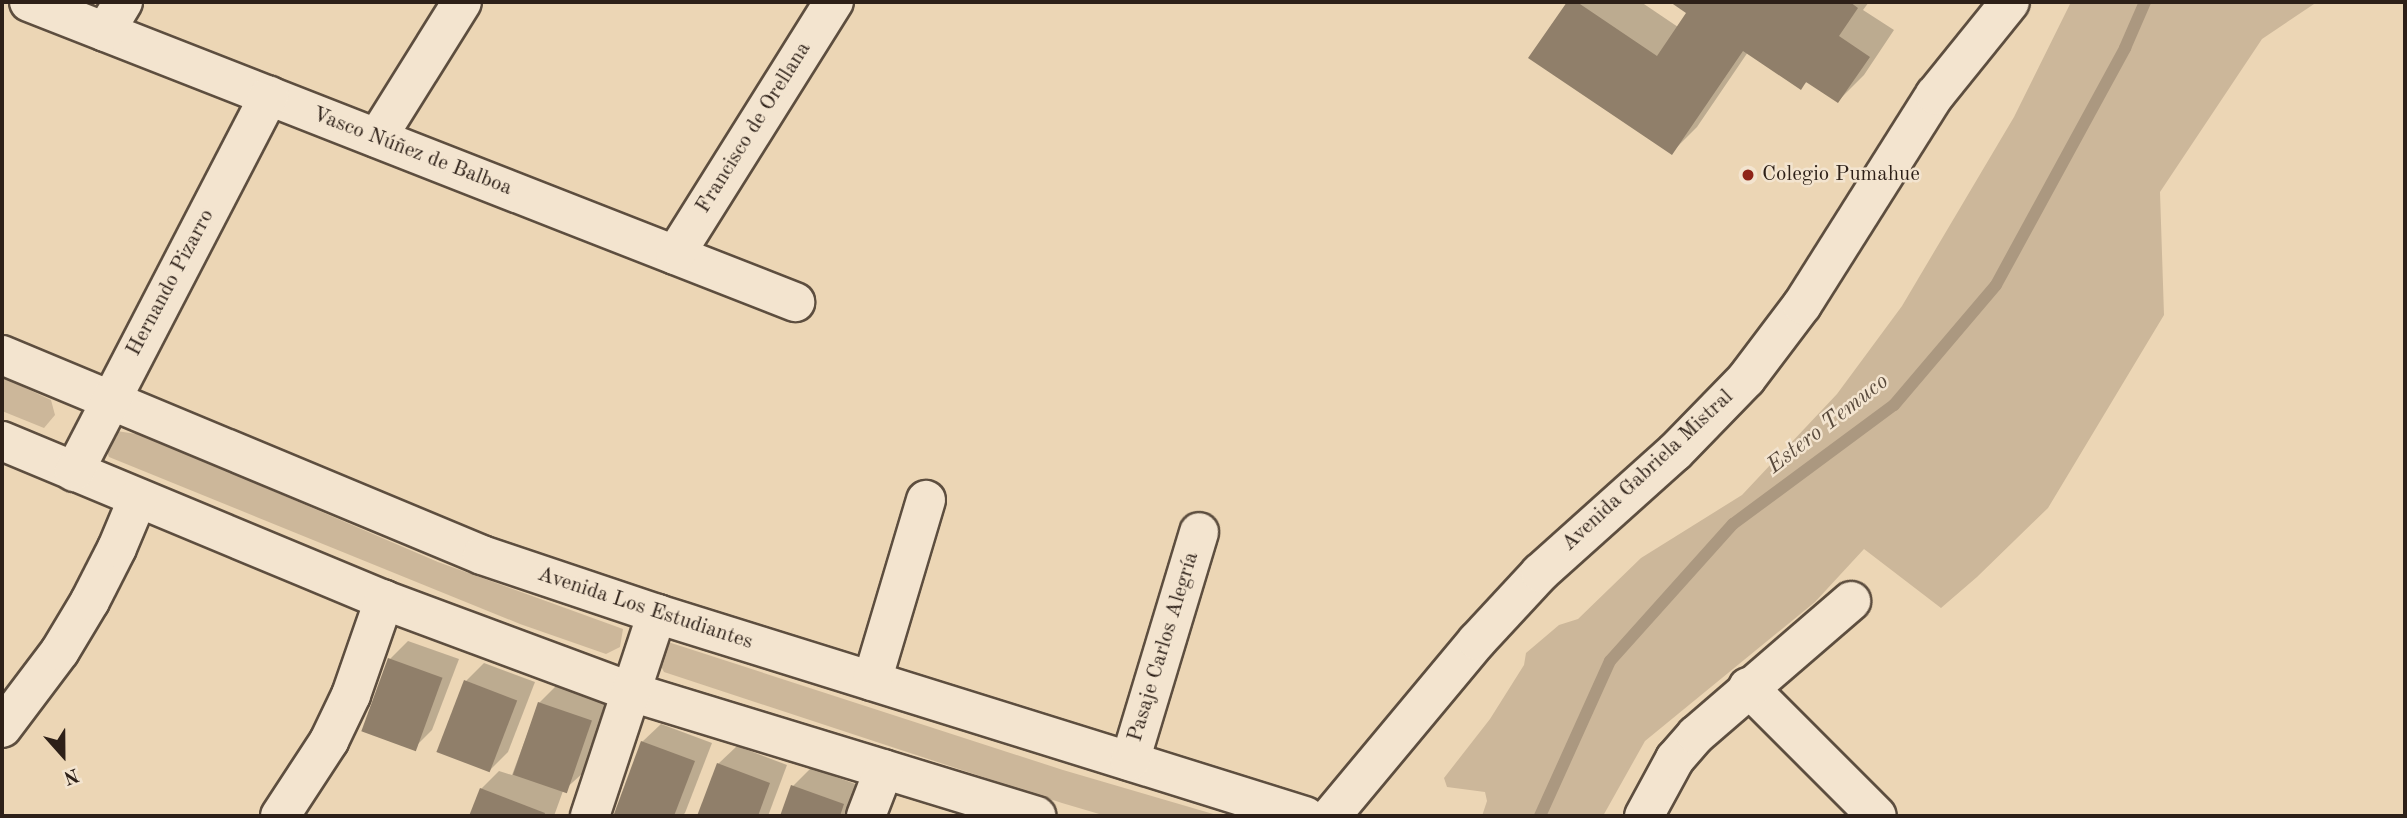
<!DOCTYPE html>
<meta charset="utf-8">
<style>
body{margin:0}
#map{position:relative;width:2407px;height:818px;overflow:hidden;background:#ecd6b5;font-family:"Old Standard TT",serif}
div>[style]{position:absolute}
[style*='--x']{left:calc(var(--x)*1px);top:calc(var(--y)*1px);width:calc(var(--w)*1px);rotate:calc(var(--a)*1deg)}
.green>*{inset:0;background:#ccb79a}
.shadow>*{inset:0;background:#0003}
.stream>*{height:12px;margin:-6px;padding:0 6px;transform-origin:6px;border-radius:6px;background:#ab9880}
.building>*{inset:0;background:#907f6a;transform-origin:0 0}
.roads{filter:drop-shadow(2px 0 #5d4e3f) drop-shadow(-2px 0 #5d4e3f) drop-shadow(0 2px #5d4e3f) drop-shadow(0 -2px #5d4e3f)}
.minor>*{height:38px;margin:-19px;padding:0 19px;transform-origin:19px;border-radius:19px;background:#f3e4cf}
.dots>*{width:19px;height:19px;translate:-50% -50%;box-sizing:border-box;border:4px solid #f3e4cf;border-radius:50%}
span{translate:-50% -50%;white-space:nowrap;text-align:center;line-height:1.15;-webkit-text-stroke:5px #f3e4cf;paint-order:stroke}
.street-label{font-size:21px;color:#2d2018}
.poi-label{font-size:21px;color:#2d2018}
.left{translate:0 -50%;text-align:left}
.water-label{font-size:23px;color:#594a3c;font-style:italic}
.frame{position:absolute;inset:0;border:4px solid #2d2018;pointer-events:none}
.north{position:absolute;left:28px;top:720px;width:70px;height:70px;-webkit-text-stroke:5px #f3e4cf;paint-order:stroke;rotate:159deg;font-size:19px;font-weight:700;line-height:28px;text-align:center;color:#2d2018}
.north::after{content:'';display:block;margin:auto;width:24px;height:32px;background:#2d2018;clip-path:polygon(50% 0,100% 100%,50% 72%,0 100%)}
</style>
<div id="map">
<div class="green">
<div style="clip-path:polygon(2071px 2px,2317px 2px,2262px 39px,2160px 192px,2164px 315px,2048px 508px,1977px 577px,1941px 608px,1864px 549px,1815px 602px,1645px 741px,1603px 816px,1482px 816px,1487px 801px,1485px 792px,1447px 787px,1444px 778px,1490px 719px,1524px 665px,1526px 653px,1559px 625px,1578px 619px,1641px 558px,1742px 495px,1837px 394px,1902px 306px,2014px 117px)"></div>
<div style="clip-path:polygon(2px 377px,51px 400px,55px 415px,44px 428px,2px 411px)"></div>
<div style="clip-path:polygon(110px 430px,143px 435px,438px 562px,623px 629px,620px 647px,606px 654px,520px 624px,109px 457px,103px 442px)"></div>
<div style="clip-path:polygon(665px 641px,1063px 770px,1220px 816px,1106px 816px,1062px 803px,664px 672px,654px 653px)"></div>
</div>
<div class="shadow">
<div style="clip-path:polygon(1569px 2px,1641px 2px,1678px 27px,1689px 12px,1673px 2px,1869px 2px,1863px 10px,1894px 30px,1864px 75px,1838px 101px,1808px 81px,1800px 88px,1748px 52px,1697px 127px,1671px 153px,1530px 58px)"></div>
<div style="clip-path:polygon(408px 641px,459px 659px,432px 730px,414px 748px,390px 659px)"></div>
<div style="clip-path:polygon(484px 663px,535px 682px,508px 752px,490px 770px,466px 681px)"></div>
<div style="clip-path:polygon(558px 684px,609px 703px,583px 773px,563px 791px,554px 816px,471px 816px,481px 789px,499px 771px,512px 775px,539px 703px)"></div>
<div style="clip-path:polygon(661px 724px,712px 743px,685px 813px,682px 816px,625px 816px,616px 813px,642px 742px)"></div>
<div style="clip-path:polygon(737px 746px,787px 765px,768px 816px,699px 816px,718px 764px)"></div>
<div style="clip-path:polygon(811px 768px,861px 786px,850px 816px,781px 816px,793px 786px)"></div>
</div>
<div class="stream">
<div style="--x:1540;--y:816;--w:170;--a:-65.7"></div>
<div style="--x:1610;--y:661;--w:184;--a:-48.1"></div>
<div style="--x:1733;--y:524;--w:200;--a:-36.5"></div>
<div style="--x:1894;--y:405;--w:157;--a:-49.6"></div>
<div style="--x:1996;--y:285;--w:270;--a:-61.4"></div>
<div style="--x:2125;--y:48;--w:50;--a:-66.5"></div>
</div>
<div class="building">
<div style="clip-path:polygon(1567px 2px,1577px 2px,1657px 56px,1686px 13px,1670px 2px,1850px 2px,1858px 8px,1839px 36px,1870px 57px,1838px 103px,1806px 82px,1801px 90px,1743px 51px,1672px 155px,1528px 58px)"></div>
<div style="left:388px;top:658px;width:58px;height:78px;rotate:20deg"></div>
<div style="left:464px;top:680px;width:57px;height:77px;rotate:21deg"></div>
<div style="left:538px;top:702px;width:57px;height:77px;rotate:19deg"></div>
<div style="clip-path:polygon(641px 741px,695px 761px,674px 816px,614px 814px)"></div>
<div style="clip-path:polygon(717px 763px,770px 783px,758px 816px,697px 816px)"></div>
<div style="clip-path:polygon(791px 785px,844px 804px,840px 816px,780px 816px)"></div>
<div style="clip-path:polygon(480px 788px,545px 813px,544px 816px,469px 816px)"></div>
</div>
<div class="roads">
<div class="minor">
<div style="--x:29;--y:2;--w:823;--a:21.39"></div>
<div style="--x:105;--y:32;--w:35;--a:-59"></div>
<div style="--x:377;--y:138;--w:160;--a:-58"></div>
<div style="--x:675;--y:255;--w:299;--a:-57.9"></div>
<div style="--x:2;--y:355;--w:520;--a:22.62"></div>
<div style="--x:482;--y:555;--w:185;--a:18.6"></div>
<div style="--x:657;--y:614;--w:679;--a:17.31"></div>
<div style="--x:2;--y:441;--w:414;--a:22.6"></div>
<div style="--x:384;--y:600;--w:264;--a:20.4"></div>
<div style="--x:631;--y:692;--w:424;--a:17"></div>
<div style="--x:74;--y:472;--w:424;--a:-62.6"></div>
<div style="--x:872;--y:681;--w:189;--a:-73.4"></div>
<div style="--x:1748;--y:687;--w:182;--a:45"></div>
<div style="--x:2;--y:728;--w:96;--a:-53"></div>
<div style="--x:60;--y:651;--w:58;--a:-59"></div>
<div style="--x:90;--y:601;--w:59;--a:-63"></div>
<div style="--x:117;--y:548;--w:54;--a:-67.2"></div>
<div style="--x:1130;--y:761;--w:239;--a:-73.2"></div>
<div style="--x:280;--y:816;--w:90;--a:-56.8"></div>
<div style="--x:329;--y:741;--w:51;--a:-64.4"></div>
<div style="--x:351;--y:695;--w:101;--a:-70.8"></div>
<div style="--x:590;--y:816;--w:213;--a:-71.7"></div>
<div style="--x:866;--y:816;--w:50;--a:-69"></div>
<div style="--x:1331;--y:816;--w:228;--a:-50.2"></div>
<div style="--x:1477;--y:641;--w:93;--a:-47.2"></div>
<div style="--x:1540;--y:573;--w:181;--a:-41.9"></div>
<div style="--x:1675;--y:452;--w:102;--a:-45.8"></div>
<div style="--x:1746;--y:379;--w:93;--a:-52.9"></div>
<div style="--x:1802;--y:305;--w:249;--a:-57.7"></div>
<div style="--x:1935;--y:95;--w:119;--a:-51.1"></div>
<div style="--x:1644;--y:816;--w:65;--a:-61.5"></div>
<div style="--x:1675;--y:759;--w:32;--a:-49"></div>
<div style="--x:1696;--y:735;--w:205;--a:-40.8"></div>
</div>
</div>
<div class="dots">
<div style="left:1748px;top:175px;background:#8f2418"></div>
</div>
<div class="street-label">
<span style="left:754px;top:128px;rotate:-58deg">Francisco de Orellana</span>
<span style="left:412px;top:152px;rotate:21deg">Vasco Núñez de Balboa</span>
<span style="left:171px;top:283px;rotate:-62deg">Hernando Pizarro</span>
<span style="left:1648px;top:471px;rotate:-43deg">Avenida Gabriela Mistral</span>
<span style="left:645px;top:609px;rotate:18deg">Avenida Los Estudiantes</span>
<span style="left:1164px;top:647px;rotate:-73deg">Pasaje Carlos Alegría</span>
</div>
<div class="poi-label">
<span class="left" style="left:1762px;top:175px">Colegio Pumahue</span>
</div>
<div class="water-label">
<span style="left:1828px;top:424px;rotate:-38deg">Estero Temuco</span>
</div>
<div class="frame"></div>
<div class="north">N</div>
</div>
